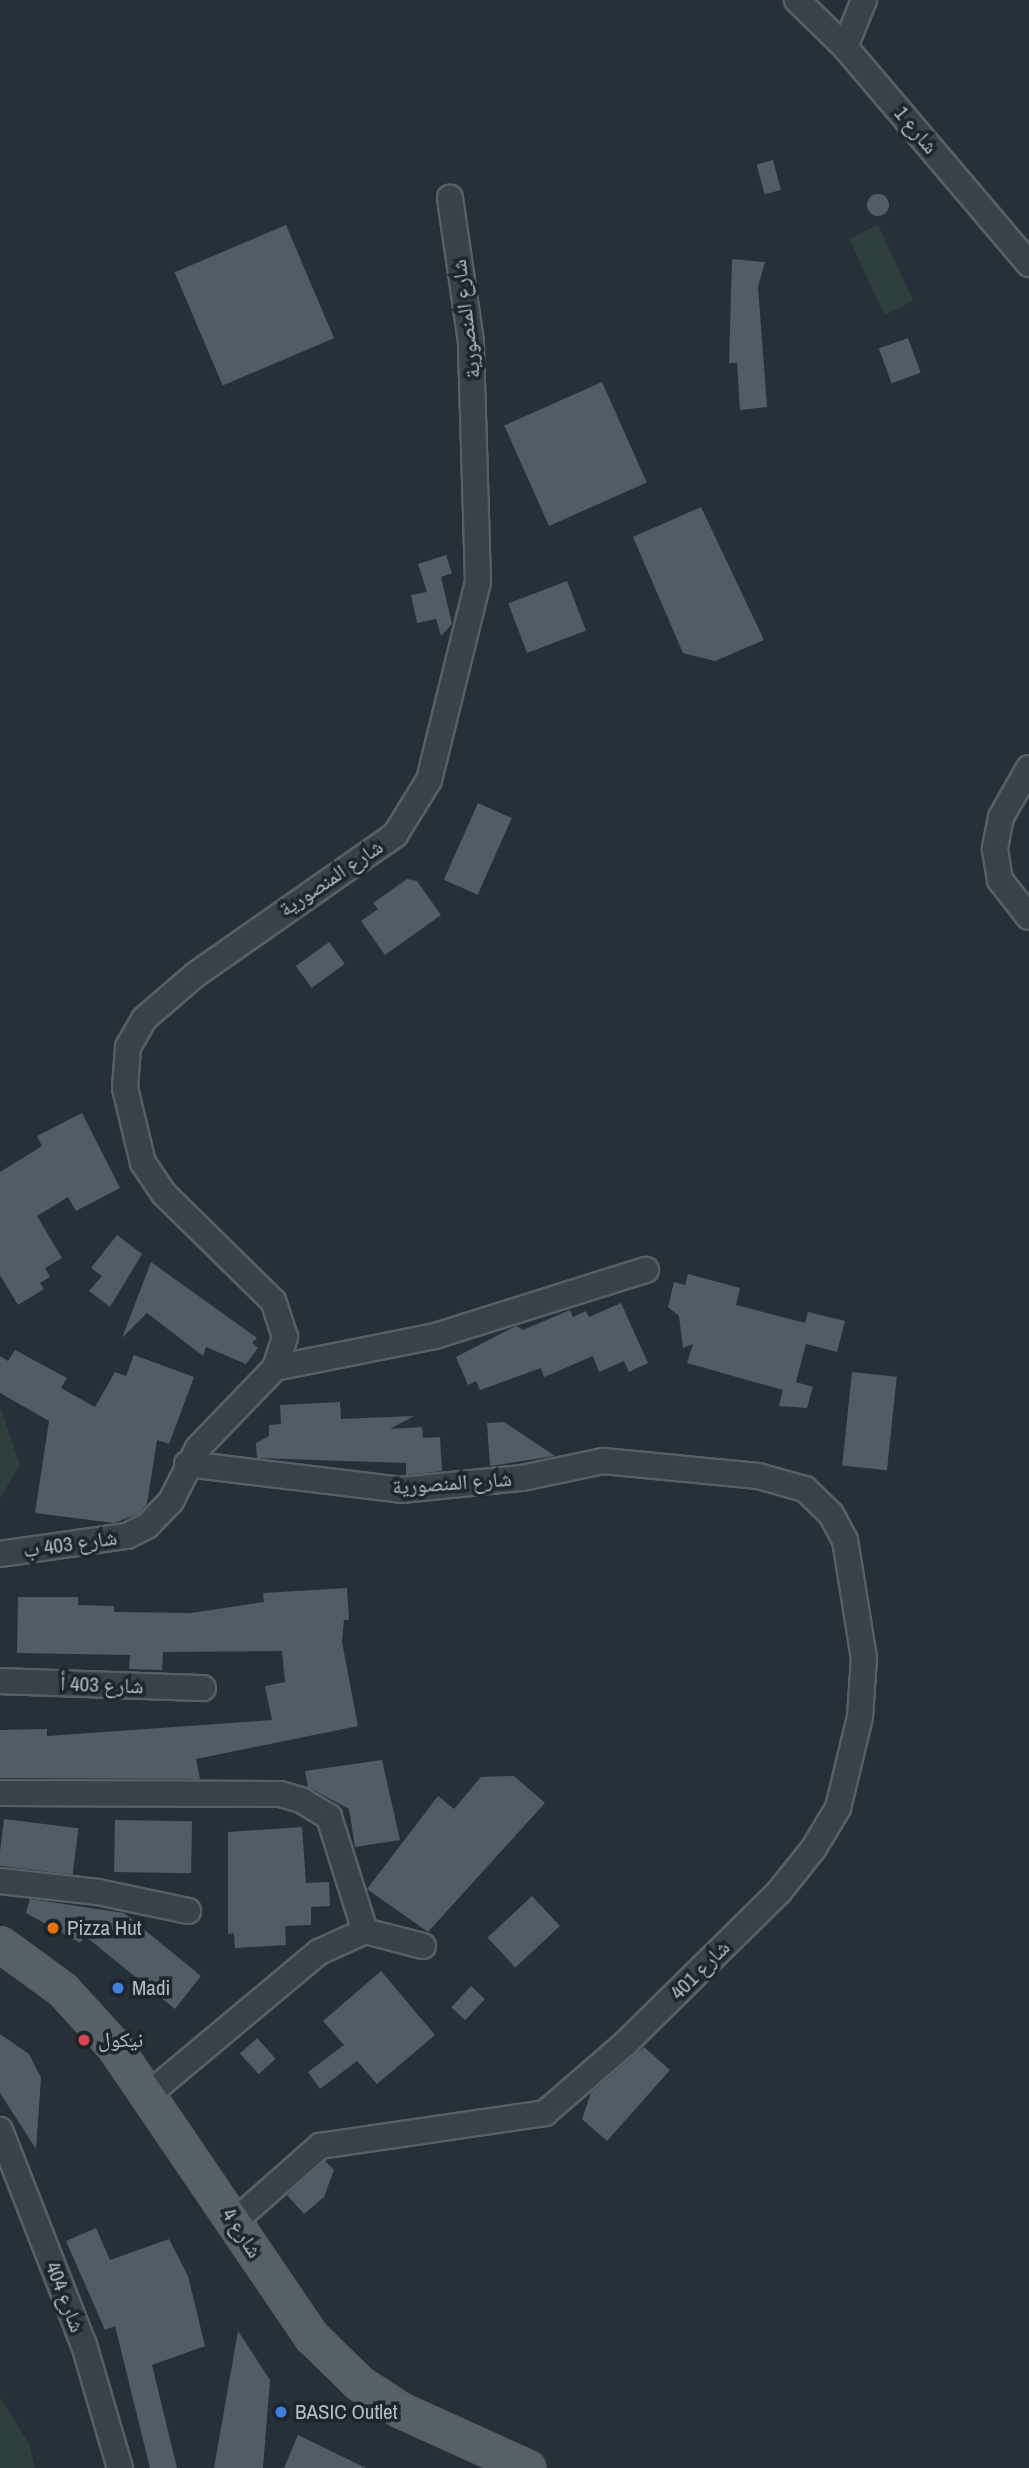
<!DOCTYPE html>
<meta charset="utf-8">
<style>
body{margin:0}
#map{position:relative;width:1029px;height:2468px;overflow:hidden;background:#253038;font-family:"Archivo Narrow","Noto Naskh Arabic",sans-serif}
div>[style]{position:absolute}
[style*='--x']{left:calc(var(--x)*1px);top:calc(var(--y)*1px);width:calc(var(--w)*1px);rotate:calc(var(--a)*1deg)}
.green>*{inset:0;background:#2d403d;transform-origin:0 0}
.building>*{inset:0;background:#515d66;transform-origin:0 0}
.round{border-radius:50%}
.roads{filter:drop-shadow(2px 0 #575f66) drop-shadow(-2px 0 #575f66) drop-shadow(0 2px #575f66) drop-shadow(0 -2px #575f66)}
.minor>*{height:24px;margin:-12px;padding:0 12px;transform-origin:12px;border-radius:12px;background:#394149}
.major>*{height:32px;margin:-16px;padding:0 16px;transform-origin:16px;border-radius:16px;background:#576168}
.dots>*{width:19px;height:19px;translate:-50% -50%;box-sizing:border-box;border:4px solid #1e262d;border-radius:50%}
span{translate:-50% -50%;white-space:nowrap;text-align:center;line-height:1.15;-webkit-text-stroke:7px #1e262d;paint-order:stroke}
.street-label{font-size:21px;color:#b4bdc4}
.poi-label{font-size:21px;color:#b4bdc4}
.left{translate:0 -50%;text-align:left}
</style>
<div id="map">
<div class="green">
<div style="left:878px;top:225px;width:84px;height:32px;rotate:65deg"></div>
<div style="clip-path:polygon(0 1406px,20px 1465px,0 1498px)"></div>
<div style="clip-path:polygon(0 2397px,29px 2444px,35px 2468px,0 2468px)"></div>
</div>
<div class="building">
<div style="left:773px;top:160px;width:31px;height:17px;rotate:75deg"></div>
<div class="round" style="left:867px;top:194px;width:22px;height:22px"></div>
<div style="left:286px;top:225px;width:123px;height:121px;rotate:67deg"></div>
<div style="clip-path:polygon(732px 259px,765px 262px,758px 287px,767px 407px,740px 410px,737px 363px,729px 363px)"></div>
<div style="left:908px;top:338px;width:37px;height:31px;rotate:70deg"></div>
<div style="left:602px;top:382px;width:110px;height:107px;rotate:66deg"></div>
<div style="clip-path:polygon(701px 507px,764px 640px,715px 661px,683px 653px,633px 537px)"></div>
<div style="clip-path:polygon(446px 555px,452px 573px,441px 577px,452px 624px,441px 636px,436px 619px,417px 623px,411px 595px,427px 592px,418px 564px)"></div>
<div style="left:567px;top:581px;width:53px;height:63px;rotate:69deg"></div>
<div style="left:478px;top:803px;width:37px;height:84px;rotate:24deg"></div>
<div style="clip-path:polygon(407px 879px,417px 881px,441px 915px,385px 955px,361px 921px,378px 909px,373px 903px)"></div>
<div style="left:329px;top:942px;width:27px;height:41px;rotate:54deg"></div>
<div style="clip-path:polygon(82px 1113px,120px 1188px,76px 1211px,68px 1197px,37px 1216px,62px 1258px,45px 1268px,50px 1277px,40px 1283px,44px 1289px,18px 1305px,0 1275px,0 1172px,42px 1146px,37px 1136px)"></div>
<div style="clip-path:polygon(117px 1235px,142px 1254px,110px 1307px,89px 1291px,102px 1276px,91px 1268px)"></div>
<div style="clip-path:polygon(151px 1262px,257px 1338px,252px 1343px,258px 1348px,246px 1364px,206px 1347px,203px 1356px,147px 1313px,122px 1338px)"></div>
<div style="clip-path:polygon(688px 1274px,740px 1288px,736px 1305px,805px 1323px,808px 1312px,845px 1321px,837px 1352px,806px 1344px,796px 1382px,813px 1387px,807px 1408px,779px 1406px,783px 1390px,687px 1363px,693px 1344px,683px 1348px,679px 1316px,668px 1307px,674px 1282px,685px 1285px)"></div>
<div style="clip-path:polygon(621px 1303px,648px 1363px,629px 1372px,624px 1361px,599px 1372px,593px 1356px,544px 1377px,541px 1368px,480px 1390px,476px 1381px,468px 1385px,456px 1357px,516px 1326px,523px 1330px,570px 1310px,573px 1317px,586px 1311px,589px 1317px)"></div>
<div style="clip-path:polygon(15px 1350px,67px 1378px,61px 1388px,95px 1407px,115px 1372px,126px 1376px,134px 1355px,194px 1377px,169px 1444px,157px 1440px,147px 1504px,138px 1514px,114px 1523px,35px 1513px,49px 1421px,0 1393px,0 1356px,8px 1361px)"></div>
<div style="left:852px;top:1372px;width:45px;height:94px;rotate:6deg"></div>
<div style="clip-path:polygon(340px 1402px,341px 1419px,414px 1416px,390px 1429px,422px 1427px,423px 1438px,440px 1437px,442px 1471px,406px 1475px,406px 1463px,257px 1458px,256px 1443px,269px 1436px,269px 1425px,281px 1424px,280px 1405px)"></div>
<div style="clip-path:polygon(504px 1422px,555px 1456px,490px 1466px,487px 1423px)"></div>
<div style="clip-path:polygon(347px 1588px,349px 1620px,344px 1620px,342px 1642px,358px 1726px,196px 1759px,200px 1779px,0 1778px,0 1730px,47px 1729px,47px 1736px,272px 1720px,265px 1686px,285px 1682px,282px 1651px,163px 1652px,162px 1670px,129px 1669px,130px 1655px,17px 1653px,18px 1597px,78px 1597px,78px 1605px,114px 1606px,114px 1612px,191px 1613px,264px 1602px,263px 1593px)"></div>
<div style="clip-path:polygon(382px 1760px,400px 1840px,355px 1847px,349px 1809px,308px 1787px,305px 1771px)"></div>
<div style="clip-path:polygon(514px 1776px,545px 1803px,428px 1932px,367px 1889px,438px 1796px,454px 1809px,481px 1777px)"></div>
<div style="left:4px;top:1819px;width:75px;height:47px;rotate:7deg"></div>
<div style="left:115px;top:1820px;width:77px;height:52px;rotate:1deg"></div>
<div style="clip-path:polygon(302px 1827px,306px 1883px,329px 1882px,330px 1906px,311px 1907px,311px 1925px,285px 1926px,286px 1945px,235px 1948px,234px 1933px,228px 1934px,228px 1832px)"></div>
<div style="left:532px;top:1896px;width:41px;height:61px;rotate:47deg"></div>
<div style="clip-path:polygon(30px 1899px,124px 1913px,201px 1976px,175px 2009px,85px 1936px,80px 1943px,26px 1913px)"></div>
<div style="clip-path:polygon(381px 1971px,435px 2035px,377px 2084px,357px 2061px,320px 2089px,308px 2072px,344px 2045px,323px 2021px)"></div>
<div style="left:471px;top:1986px;width:19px;height:29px;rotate:43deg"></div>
<div style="clip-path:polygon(0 2034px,29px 2054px,41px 2078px,36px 2149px,0 2093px)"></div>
<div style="left:257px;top:2038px;width:28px;height:23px;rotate:48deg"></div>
<div style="clip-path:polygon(644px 2047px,670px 2070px,607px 2141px,582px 2119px,591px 2093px)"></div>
<div style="clip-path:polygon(325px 2161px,334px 2170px,324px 2197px,304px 2214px,287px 2195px)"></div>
<div style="clip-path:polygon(96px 2228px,110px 2260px,169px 2239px,188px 2276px,205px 2346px,152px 2365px,177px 2468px,150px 2468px,115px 2326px,105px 2330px,66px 2241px)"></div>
<div style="clip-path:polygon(238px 2331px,270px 2380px,263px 2468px,214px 2468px)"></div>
<div style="clip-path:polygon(298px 2435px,366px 2468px,284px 2468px)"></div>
</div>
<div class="roads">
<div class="minor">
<div style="--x:797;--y:0;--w:67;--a:44.4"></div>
<div style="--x:845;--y:47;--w:285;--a:49.7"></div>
<div style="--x:845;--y:47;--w:51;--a:-68"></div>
<div style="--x:1029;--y:768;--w:56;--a:119.7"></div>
<div style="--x:1001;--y:817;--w:33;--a:101"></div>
<div style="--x:995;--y:849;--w:31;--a:81"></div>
<div style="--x:1000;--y:880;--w:47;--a:51.9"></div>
<div style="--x:275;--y:1368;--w:163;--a:-11.3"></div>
<div style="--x:435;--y:1336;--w:221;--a:-17.4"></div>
<div style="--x:187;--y:1464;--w:216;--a:6.9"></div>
<div style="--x:401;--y:1490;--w:122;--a:-5.7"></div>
<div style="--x:522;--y:1478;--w:83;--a:-11.9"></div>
<div style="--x:603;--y:1461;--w:156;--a:5.5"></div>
<div style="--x:758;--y:1476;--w:49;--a:15.5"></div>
<div style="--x:805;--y:1489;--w:36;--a:44"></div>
<div style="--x:831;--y:1514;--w:30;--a:62"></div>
<div style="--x:845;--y:1540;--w:120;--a:80.9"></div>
<div style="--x:864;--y:1658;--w:59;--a:93.9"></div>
<div style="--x:860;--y:1717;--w:94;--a:103.6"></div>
<div style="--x:838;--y:1808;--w:47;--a:121"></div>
<div style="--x:814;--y:1848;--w:56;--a:128.5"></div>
<div style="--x:779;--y:1892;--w:215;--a:135.4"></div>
<div style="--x:626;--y:2043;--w:107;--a:139.2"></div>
<div style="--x:545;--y:2113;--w:227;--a:171.7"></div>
<div style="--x:320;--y:2146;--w:113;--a:138.6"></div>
<div style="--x:0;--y:1554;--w:128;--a:-8.1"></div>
<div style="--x:127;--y:1536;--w:22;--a:-27"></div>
<div style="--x:147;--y:1526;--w:35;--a:-46"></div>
<div style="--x:171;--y:1501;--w:59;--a:-63"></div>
<div style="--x:198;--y:1448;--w:111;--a:-46.1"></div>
<div style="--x:275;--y:1368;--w:33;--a:-72"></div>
<div style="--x:285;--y:1337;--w:38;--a:-108"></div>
<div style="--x:273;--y:1301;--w:153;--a:-135.5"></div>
<div style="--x:164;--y:1194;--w:37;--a:-124"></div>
<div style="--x:143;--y:1163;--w:77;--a:-103.5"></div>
<div style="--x:125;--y:1088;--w:41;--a:-85.8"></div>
<div style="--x:128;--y:1047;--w:32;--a:-60"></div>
<div style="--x:144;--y:1019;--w:67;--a:-40.8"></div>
<div style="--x:195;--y:975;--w:244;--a:-35"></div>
<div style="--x:395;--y:835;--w:65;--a:-58.3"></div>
<div style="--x:429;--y:780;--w:204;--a:-76.1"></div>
<div style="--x:478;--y:582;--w:240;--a:-91.7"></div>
<div style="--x:471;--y:342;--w:146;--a:-98.3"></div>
<div style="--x:0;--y:1681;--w:203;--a:2"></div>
<div style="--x:0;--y:1793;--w:280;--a:0.2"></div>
<div style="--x:280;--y:1794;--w:22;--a:16"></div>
<div style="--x:301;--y:1800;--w:33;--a:31"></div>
<div style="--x:329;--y:1817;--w:120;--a:72.5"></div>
<div style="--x:0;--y:1881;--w:99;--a:6.4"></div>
<div style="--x:98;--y:1892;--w:92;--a:11.9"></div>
<div style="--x:149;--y:2094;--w:222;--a:-39.9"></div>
<div style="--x:319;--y:1952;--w:51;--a:-24.5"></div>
<div style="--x:365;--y:1931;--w:60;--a:14.5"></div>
<div style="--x:0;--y:2130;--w:231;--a:68.7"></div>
<div style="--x:84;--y:2345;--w:128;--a:73.7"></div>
</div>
<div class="major">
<div style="--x:0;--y:1944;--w:78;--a:36.1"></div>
<div style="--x:63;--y:1990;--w:76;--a:47.7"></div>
<div style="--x:114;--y:2046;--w:352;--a:55.8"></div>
<div style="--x:312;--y:2337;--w:66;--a:44.4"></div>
<div style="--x:359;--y:2383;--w:49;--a:33.4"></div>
<div style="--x:400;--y:2410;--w:141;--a:24.4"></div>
</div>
</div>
<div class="dots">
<div style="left:53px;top:1928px;background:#e8710a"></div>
<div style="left:118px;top:1988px;background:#3f7fe0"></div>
<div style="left:84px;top:2040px;background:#e0444e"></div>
<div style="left:281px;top:2412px;background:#3f7fe0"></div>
</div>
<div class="street-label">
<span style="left:916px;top:130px;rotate:50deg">شارع 1</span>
<span style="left:466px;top:319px;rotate:-97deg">شارع المنصورية</span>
<span style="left:331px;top:878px;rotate:-34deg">شارع المنصورية</span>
<span style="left:452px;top:1483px;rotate:-4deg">شارع المنصورية</span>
<span style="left:70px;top:1544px;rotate:-8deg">شارع 403 ب</span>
<span style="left:102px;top:1685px;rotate:2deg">شارع 403 أ</span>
<span style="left:700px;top:1970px;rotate:-45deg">شارع 401</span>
<span style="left:242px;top:2233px;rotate:57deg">شارع 4</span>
<span style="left:65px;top:2297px;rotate:69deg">شارع 404</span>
</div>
<div class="poi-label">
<span class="left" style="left:67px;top:1928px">Pizza Hut</span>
<span class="left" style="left:132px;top:1988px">Madi</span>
<span class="left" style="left:98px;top:2040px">نيكول</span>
<span class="left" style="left:295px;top:2412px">BASIC Outlet</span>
</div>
</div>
